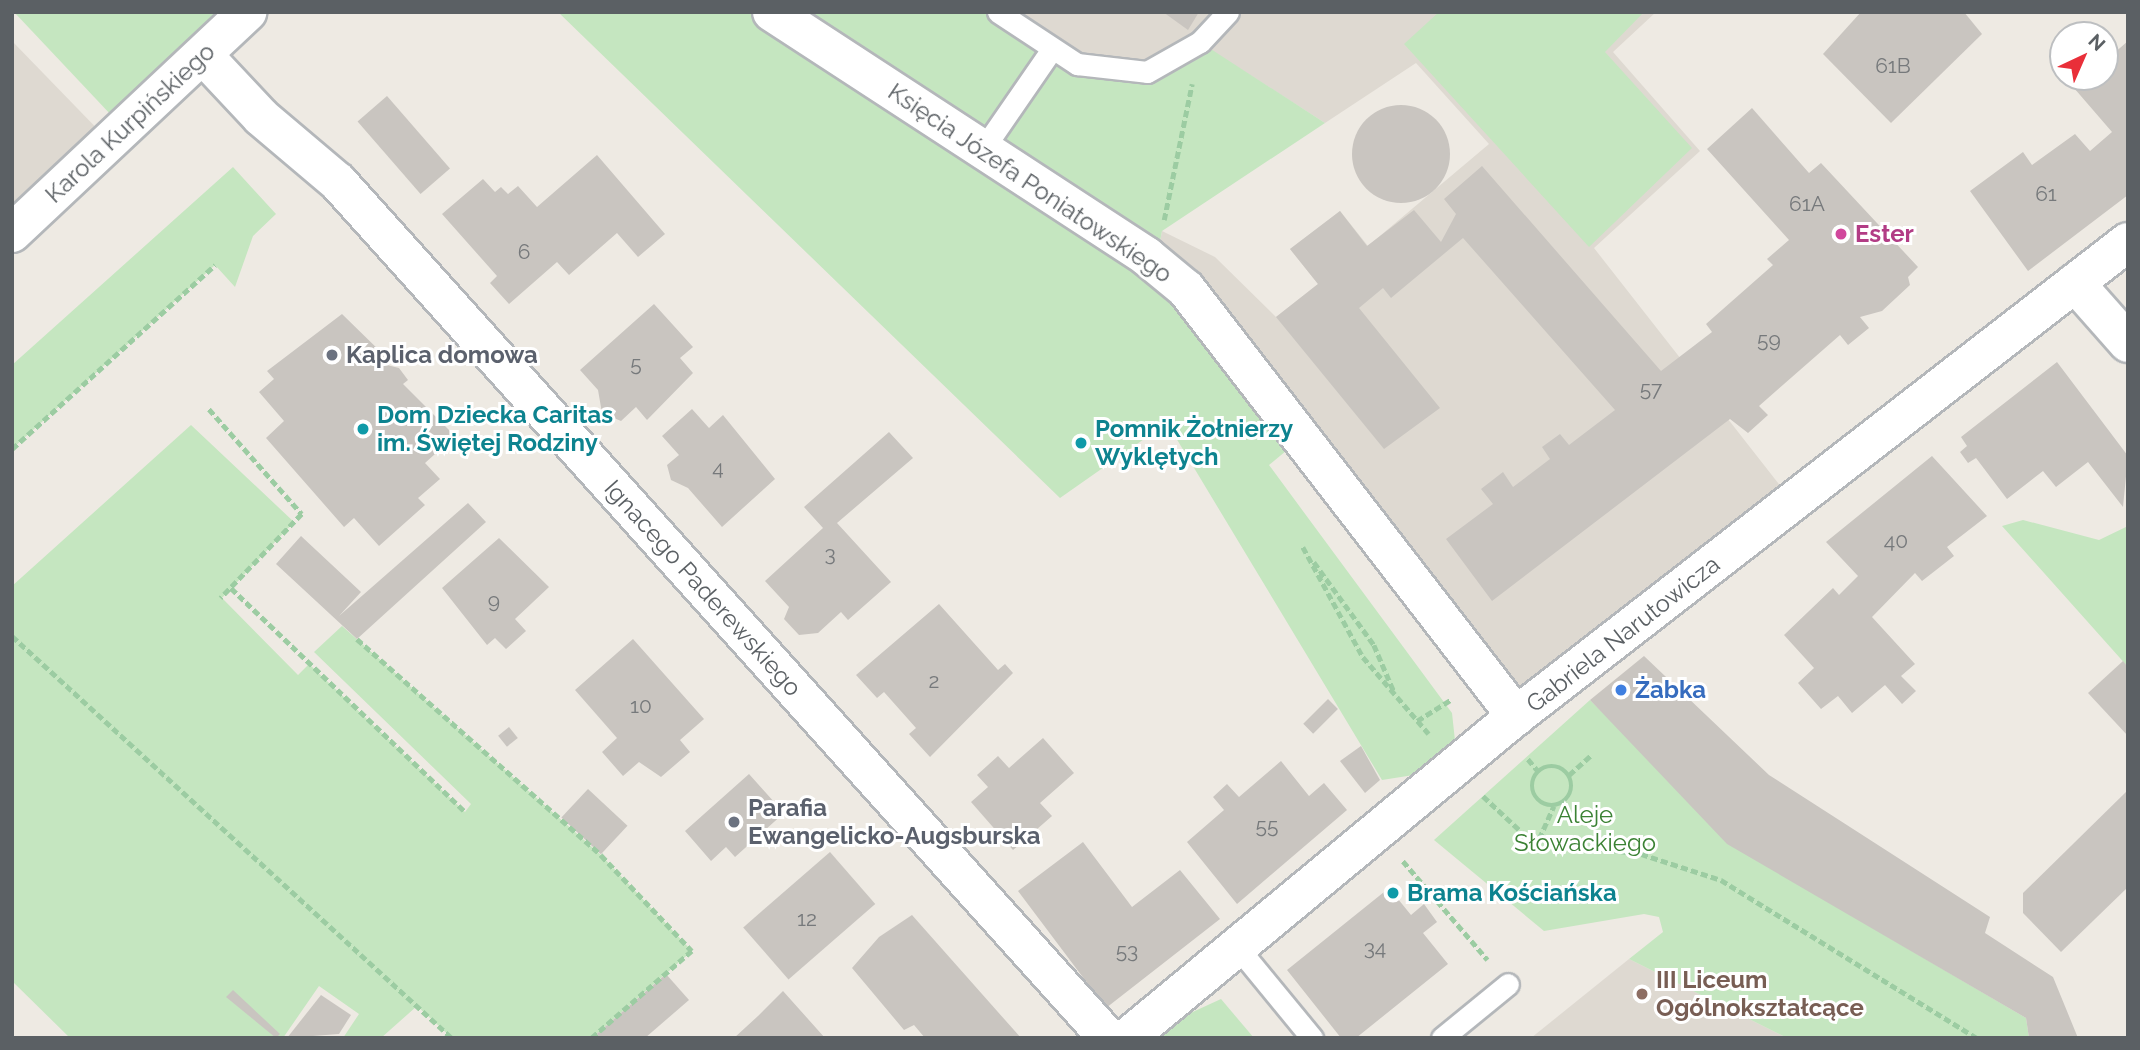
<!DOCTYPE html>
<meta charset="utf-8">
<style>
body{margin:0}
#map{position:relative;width:2140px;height:1050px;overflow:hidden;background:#eeeae3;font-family:Raleway,sans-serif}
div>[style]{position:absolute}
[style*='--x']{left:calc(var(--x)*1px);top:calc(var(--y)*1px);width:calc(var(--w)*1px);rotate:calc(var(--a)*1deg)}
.education>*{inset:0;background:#ded9d1}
.green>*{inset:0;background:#c5e6c0}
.building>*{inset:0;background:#c9c5c0;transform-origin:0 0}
.round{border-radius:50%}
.path>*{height:4.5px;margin-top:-2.25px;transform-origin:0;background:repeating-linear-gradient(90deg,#9ccca2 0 7px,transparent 0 10.5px)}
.path>.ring{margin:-2.25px;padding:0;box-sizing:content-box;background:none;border:4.5px solid #9ccca2;border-radius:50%}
.roads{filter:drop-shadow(2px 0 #b4b7ba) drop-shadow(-2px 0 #b4b7ba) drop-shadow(0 2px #b4b7ba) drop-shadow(0 -2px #b4b7ba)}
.lane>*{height:21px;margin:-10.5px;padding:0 10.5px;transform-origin:10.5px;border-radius:10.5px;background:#fff}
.street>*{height:38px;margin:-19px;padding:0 19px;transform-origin:19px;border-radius:19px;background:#fff}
.dots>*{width:19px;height:19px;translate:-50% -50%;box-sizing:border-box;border:4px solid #fff;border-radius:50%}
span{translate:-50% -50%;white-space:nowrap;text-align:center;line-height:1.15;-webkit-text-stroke:6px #fff;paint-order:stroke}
.number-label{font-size:21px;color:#76797b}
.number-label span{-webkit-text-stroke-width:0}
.street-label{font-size:24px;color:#5b6064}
.hotel-label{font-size:24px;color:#b23c85;font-weight:700}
.left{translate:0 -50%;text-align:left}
.worship-label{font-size:24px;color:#5b616d;font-weight:700}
.culture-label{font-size:24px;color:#0d838f;font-weight:700}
.shop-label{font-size:24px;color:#366cbe;font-weight:700}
.park-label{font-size:24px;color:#3b8234}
.education-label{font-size:24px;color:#785e54;font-weight:700}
.frame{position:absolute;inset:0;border:14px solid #5b6064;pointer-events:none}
.north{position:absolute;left:2049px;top:21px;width:70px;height:70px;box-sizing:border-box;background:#fff;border:2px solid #bdbfc1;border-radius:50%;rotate:44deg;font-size:19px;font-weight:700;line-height:28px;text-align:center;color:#5b6064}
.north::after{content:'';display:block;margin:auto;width:24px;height:32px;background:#e92f39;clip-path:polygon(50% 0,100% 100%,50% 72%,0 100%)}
</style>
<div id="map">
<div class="education">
<div style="clip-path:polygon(998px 12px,1656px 12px,1613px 52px,1700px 151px,1594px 248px,1793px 502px,1516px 716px,1156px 264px,1162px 231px,1215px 257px,1276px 317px,1318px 284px,1290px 249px,1340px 211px,1368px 246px,1489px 144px,1416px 63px,1325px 123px,1200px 43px,1177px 59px,1111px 72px)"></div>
<div style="clip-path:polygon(12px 41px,109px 141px,12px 233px)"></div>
<div style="clip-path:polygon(1629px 959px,1787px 1038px,1531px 1038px)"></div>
</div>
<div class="green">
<div style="clip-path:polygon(14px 12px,223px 12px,112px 116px)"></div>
<div style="clip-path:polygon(558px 12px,998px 12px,1052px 49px,1147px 72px,1200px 42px,1325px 123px,1162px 231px,1156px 263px,1304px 436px,1269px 465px,1452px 713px,1458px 768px,1382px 780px,1167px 423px,1060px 498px)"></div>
<div style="clip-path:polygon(1439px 12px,1644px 12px,1605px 52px,1692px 148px,1589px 247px,1404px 44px)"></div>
<div style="clip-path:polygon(233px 167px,276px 214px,253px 236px,235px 287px,215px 265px,12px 449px,12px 365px)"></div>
<div style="clip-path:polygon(191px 425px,294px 522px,222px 598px,298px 675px,309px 664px,465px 812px,471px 804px,314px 652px,342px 626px,601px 855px,692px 951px,592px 1038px,452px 1038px,417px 1006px,381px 1038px,343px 1038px,359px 1014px,319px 986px,283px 1038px,70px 1038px,12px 981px,12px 586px)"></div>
<div style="clip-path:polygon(2023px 520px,2099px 540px,2128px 526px,2128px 667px,2002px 526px)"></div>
<div style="clip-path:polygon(1590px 700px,1677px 788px,1818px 896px,2026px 1018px,2029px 1038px,1787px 1038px,1629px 959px,1663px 932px,1659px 917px,1644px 914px,1544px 931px,1434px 840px)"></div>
<div style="clip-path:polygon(1221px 999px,1254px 1038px,1136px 1038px)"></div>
</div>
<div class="building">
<div style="clip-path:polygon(1163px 12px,1199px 12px,1188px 30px)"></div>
<div style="clip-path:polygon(1861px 12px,1964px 12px,1982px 34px,1891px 123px,1823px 54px)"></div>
<div style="clip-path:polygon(2128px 41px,2128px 195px,2028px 271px,1970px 191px,2023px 152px,2032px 165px,2075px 134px,2090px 151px,2112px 132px,2074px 88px,2087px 77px,2105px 77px,2105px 61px)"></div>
<div style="left:387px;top:96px;width:96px;height:39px;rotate:49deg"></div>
<div class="round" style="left:1352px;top:105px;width:98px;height:98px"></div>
<div style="clip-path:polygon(1752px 108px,1809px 173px,1821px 163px,1918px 267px,1908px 277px,1910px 285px,1882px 311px,1860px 317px,1869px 328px,1848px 345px,1840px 335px,1759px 406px,1768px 415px,1748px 433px,1730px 419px,1492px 601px,1446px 539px,1493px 504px,1481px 489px,1503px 472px,1513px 487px,1550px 459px,1542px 447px,1560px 434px,1569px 445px,1615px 410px,1463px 238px,1391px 298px,1383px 288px,1359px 308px,1440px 408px,1384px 449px,1276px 317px,1318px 284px,1290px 249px,1340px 211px,1367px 246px,1414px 210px,1441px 242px,1456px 214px,1444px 199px,1482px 166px,1661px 371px,1712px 332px,1706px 324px,1773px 265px,1767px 259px,1789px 240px,1707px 149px)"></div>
<div style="clip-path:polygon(597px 155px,665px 234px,638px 257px,617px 233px,569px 275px,557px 262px,509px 304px,490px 283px,497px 276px,442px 214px,483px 179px,495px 192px,501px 187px,508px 194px,518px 186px,537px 207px)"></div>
<div style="clip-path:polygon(654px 304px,693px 347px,680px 358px,693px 373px,647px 420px,636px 407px,621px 421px,602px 413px,598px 390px,580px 370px)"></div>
<div style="clip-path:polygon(342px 314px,386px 357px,387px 365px,399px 368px,408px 380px,403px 384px,455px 436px,425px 463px,440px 479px,418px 498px,425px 505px,379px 546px,354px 518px,344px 527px,266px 438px,284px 421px,259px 392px,274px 379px,267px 371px)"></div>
<div style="clip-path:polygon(2057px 362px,2128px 456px,2123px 507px,2088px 462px,2056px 487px,2043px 471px,2007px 499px,1976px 458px,1968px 463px,1960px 452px,1967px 446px,1961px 437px)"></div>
<div style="clip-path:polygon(692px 409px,709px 428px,723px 415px,775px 479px,722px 527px,688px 488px,671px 480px,667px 465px,679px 455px,662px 436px)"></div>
<div style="clip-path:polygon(889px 432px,913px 458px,837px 523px,891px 582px,848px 620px,841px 612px,818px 633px,799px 635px,784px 619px,789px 607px,765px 581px,823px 528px,804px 507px)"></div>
<div style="clip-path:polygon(1932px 456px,1987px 516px,1947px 547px,1954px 556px,1922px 581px,1915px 573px,1872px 617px,1915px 664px,1901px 676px,1916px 691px,1902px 704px,1885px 685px,1852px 713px,1838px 696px,1821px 709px,1798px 683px,1814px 668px,1784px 635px,1833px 588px,1839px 595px,1858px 576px,1826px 542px)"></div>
<div style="clip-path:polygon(468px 503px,486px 522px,357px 639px,276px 564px,301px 536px,361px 592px,339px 616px)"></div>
<div style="clip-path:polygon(499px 538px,549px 587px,515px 619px,526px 631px,506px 649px,495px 638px,487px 645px,442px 588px)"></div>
<div style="clip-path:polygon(939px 604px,998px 670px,1005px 664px,1013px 673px,930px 757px,909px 734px,916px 728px,884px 692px,877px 698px,856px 675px)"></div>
<div style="clip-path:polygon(633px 639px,704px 719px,680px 740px,690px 752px,661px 777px,639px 762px,623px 776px,602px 752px,617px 738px,575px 690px)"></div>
<div style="clip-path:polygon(1644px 656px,1769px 775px,1990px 917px,1985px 933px,2053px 977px,2078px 1038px,2029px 1038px,2026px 1018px,1727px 844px,1590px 700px)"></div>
<div style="clip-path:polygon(2123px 661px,2128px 667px,2128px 736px,2088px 693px)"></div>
<div style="left:1328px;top:699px;width:14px;height:35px;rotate:45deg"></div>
<div style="left:509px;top:727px;width:14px;height:14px;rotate:51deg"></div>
<div style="clip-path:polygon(1043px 738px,1074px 773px,1040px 803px,1052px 816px,1013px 850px,971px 802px,988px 787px,977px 775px,998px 756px,1009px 768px)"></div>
<div style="clip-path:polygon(1361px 746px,1380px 780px,1365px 793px,1340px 761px)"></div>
<div style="clip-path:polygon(1281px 761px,1309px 796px,1324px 783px,1347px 810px,1237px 904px,1187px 842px,1224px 810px,1213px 797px,1227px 784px,1239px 797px)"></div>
<div style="clip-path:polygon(749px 774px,784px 813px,735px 857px,726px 847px,711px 861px,685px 831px)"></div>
<div style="left:588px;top:789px;width:54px;height:39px;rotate:43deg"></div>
<div style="clip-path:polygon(2128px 790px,2128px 887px,2061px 952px,2023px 913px,2023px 893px)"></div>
<div style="clip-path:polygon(1083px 842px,1132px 907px,1180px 870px,1220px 919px,1106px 1008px,1018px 891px)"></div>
<div style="left:830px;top:852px;width:69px;height:115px;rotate:49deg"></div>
<div style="clip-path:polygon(1389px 888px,1411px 915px,1424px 904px,1437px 922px,1423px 933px,1448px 964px,1356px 1038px,1341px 1038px,1287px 970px)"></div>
<div style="clip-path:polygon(912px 915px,1021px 1038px,925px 1038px,914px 1025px,904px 1030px,852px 968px,879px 937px)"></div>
<div style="clip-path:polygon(666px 974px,689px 1000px,645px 1038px,592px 1038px)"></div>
<div style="clip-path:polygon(233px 990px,280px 1034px,276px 1038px,226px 997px)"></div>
<div style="clip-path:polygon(783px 991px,825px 1038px,734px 1038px,758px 1016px)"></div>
<div style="clip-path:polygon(321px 995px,351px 1015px,339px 1034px,287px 1038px)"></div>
</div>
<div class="path">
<div style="--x:1164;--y:220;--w:139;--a:-78.4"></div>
<div style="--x:209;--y:409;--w:140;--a:48.5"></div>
<div style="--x:302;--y:514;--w:117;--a:134"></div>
<div style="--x:12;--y:449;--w:274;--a:-42.2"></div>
<div style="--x:1303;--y:547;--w:125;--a:61.4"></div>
<div style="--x:1363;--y:657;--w:101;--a:49.4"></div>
<div style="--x:1314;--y:562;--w:102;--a:54.1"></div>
<div style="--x:1374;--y:645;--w:53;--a:66.8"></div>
<div style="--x:231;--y:588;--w:324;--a:43.7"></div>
<div style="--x:12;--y:636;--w:596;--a:42.42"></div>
<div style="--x:357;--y:639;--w:326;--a:41.5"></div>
<div style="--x:601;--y:855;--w:132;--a:46.5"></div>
<div style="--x:692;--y:951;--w:133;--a:139"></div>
<div style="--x:1417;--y:721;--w:41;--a:-32.2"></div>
<div style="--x:1528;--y:759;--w:17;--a:50"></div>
<div class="ring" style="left:1532px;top:766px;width:35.5px;height:35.5px"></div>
<div style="--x:1569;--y:775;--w:30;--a:-42"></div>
<div style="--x:1483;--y:796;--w:62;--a:43"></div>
<div style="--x:1528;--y:838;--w:114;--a:8.1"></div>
<div style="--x:1641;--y:854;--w:84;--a:18"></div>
<div style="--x:1721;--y:880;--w:301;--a:31.7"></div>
<div style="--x:1539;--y:839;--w:36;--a:-66"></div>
<div style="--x:1403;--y:861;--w:130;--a:49.4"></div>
</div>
<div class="roads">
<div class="lane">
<div style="--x:998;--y:12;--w:95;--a:33.4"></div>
<div style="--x:1077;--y:64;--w:70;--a:6.5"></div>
<div style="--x:1147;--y:72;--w:61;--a:-29.5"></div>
<div style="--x:1200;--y:42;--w:41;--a:-47"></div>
<div style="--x:983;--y:149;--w:121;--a:-55.4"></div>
<div style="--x:1238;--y:948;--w:117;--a:50.6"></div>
<div style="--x:1442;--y:1038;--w:85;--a:-39.3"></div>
</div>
<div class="street">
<div style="--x:772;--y:12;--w:447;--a:33.1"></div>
<div style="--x:1146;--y:256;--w:52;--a:39.5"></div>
<div style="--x:1186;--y:289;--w:540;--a:52.3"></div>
<div style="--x:204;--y:56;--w:83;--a:46.9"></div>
<div style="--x:261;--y:117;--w:101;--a:40.2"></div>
<div style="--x:338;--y:182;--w:1151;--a:48.03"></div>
<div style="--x:12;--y:233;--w:323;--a:-43.2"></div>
<div style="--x:2075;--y:283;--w:80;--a:48.5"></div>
<div style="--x:1127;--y:1038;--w:505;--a:-39.62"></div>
<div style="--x:1516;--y:716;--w:774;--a:-37.76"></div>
</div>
</div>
<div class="dots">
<div style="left:1841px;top:234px;background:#d1479c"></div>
<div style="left:332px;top:355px;background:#6b7280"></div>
<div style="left:363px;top:429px;background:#0f9aa8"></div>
<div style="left:1081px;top:443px;background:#0f9aa8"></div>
<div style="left:1621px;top:690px;background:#3f7fe0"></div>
<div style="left:734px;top:822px;background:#6b7280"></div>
<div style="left:1393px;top:893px;background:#0f9aa8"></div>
<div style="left:1642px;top:994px;background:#8d6e63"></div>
</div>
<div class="number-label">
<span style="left:1893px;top:66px">61B</span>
<span style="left:2046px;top:194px">61</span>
<span style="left:1807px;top:204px">61A</span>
<span style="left:524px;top:252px">6</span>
<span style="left:1769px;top:340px">59</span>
<span style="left:636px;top:364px">5</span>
<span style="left:1651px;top:389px">57</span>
<span style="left:718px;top:468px">4</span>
<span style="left:1896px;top:541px">40</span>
<span style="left:830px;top:554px">3</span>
<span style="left:494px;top:601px">9</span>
<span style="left:934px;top:681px">2</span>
<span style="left:641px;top:706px">10</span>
<span style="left:1267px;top:826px">55</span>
<span style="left:807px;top:919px">12</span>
<span style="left:1375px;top:948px">34</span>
<span style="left:1127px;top:951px">53</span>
</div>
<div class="street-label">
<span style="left:130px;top:123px;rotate:-43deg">Karola Kurpińskiego</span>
<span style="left:1030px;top:183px;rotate:34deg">Księcia Józefa Poniatowskiego</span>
<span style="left:703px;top:588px;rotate:48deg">Ignacego Paderewskiego</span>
<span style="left:1623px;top:634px;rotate:-38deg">Gabriela Narutowicza</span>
</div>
<div class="hotel-label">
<span class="left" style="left:1855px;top:234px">Ester</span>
</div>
<div class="worship-label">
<span class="left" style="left:346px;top:355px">Kaplica domowa</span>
<span class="left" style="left:748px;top:822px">Parafia<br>Ewangelicko-Augsburska</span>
</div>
<div class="culture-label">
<span class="left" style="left:377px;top:429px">Dom Dziecka Caritas<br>im. Świętej Rodziny</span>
<span class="left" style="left:1095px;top:443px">Pomnik Żołnierzy<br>Wyklętych</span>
<span class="left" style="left:1407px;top:893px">Brama Kościańska</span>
</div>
<div class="shop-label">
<span class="left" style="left:1635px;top:690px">Żabka</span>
</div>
<div class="park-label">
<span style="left:1585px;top:829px">Aleje<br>Słowackiego</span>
</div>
<div class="education-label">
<span class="left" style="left:1656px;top:994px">III Liceum<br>Ogólnokształcące</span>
</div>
<div class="frame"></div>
<div class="north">N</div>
</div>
